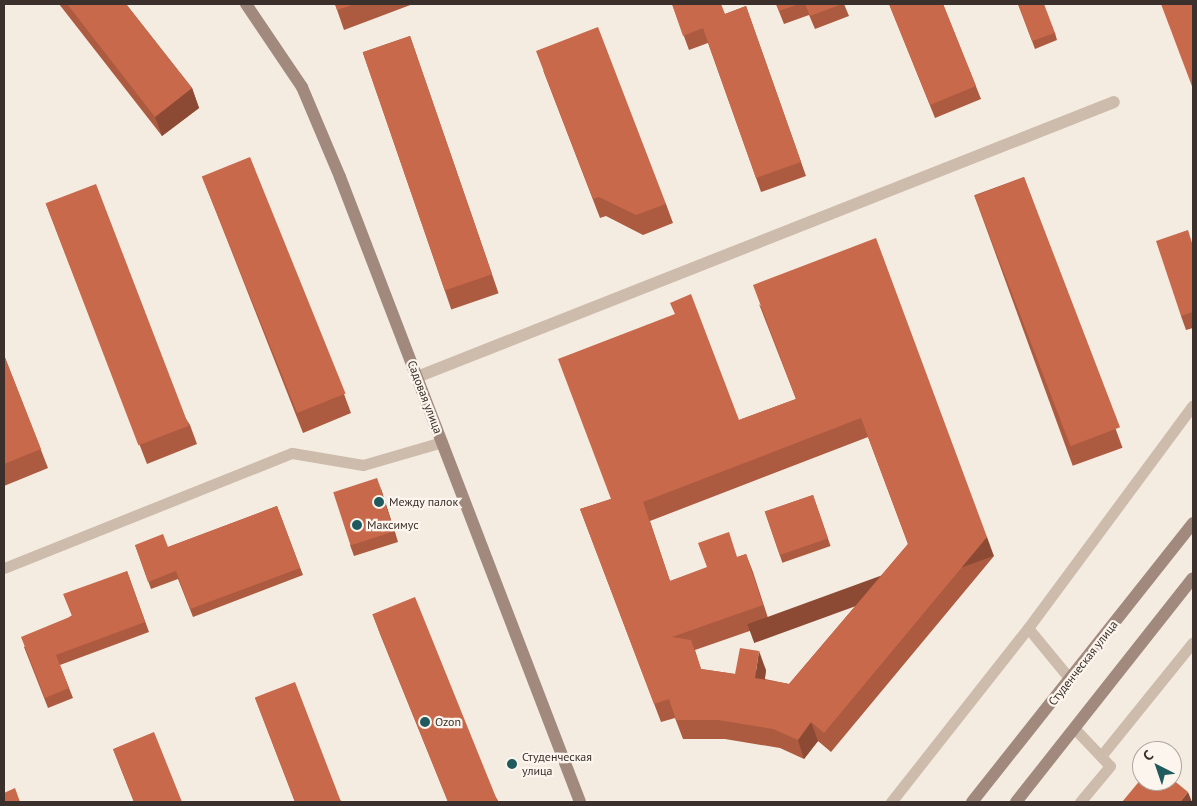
<!DOCTYPE html>
<meta charset="utf-8">
<style>
body{margin:0}
#map{position:relative;width:1197px;height:806px;overflow:hidden;background:#f4ebe1;font-family:"PT Sans",sans-serif}
div>[style]{position:absolute}
[style*='--x']{left:calc(var(--x)*1px);top:calc(var(--y)*1px);width:calc(var(--w)*1px);rotate:calc(var(--a)*1deg)}
.service>*{height:11px;margin:-5.5px;padding:0 5.5px;transform-origin:5.5px;border-radius:5.5px;background:#cdbbac}
.minor>*{height:12px;margin:-6px;padding:0 6px;transform-origin:6px;border-radius:6px;background:#cdbbac}
.secondary>*{height:12px;margin:-6px;padding:0 6px;transform-origin:6px;border-radius:6px;background:#a18a7d}
.wall>*{inset:0;background:#ac5a40;transform-origin:0 0}
.shaded-wall>*{inset:0;background:#8c4a34;transform-origin:0 0}
.building>*{inset:0;background:#c8694b;transform-origin:0 0}
.dots>*{width:14px;height:14px;translate:-50% -50%;box-sizing:border-box;border:2px solid #fbf5ee;border-radius:50%}
span{translate:-50% -50%;white-space:nowrap;text-align:center;line-height:1.15;-webkit-text-stroke:4.5px #fbf5ee;paint-order:stroke}
.street-label{font-size:12px;color:#3b302b}
.poi-label{font-size:12px;color:#3b302b}
.left{translate:0 -50%;text-align:left}
.frame{position:absolute;inset:0;border:5px solid #3b302b;pointer-events:none}
.north{position:absolute;left:1132px;top:741px;width:50px;height:50px;box-sizing:border-box;background:#fbf5ee;border:1px solid #aea6a0;border-radius:50%;rotate:319deg;font-size:14px;font-weight:700;line-height:20px;text-align:center;color:#3b302b}
.north::after{content:'';display:block;margin:auto;width:18px;height:22px;background:#1f5a5e;clip-path:polygon(50% 0,100% 100%,50% 72%,0 100%)}
</style>
<div id="map">
<div class="service">
<div style="--x:4;--y:568;--w:310;--a:-21.8"></div>
<div style="--x:292;--y:453;--w:72;--a:9.6"></div>
<div style="--x:363;--y:465;--w:82;--a:-16.2"></div>
<div style="--x:1070;--y:679;--w:66;--a:-129.5"></div>
<div style="--x:1028;--y:628;--w:277;--a:-53.5"></div>
<div style="--x:1074;--y:728;--w:52;--a:46.5"></div>
<div style="--x:1110;--y:766;--w:47;--a:129.8"></div>
<div style="--x:1101;--y:756;--w:146;--a:-51.1"></div>
<div style="--x:891;--y:802;--w:221;--a:-51.8"></div>
</div>
<div class="minor">
<div style="--x:417;--y:377;--w:749;--a:-21.53"></div>
</div>
<div class="secondary">
<div style="--x:246;--y:4;--w:100;--a:56"></div>
<div style="--x:302;--y:87;--w:98;--a:67.1"></div>
<div style="--x:340;--y:177;--w:669;--a:68.99"></div>
<div style="--x:972;--y:802;--w:356;--a:-51.6"></div>
<div style="--x:1016;--y:802;--w:285;--a:-51.7"></div>
</div>
<div class="wall">
<div style="clip-path:polygon(59px 4px,126px 4px,192px 88px,199px 108px,162px 136px)"></div>
<div style="clip-path:polygon(335px 4px,413px 4px,344px 30px)"></div>
<div style="clip-path:polygon(672px 4px,725px 14px,746px 6px,806px 176px,761px 192px,708px 43px,689px 50px)"></div>
<div style="clip-path:polygon(776px 4px,844px 4px,849px 16px,815px 29px,809px 15px,784px 24px)"></div>
<div style="clip-path:polygon(889px 4px,943px 4px,981px 99px,935px 118px)"></div>
<div style="clip-path:polygon(1018px 4px,1055px 33px,1057px 40px,1035px 49px)"></div>
<div style="left:410px;top:36px;width:272px;height:50px;rotate:71deg"></div>
<div style="clip-path:polygon(543px 70px,666px 204px,673px 223px,643px 235px,606px 216px,600px 218px)"></div>
<div style="clip-path:polygon(202px 176px,344px 394px,351px 413px,303px 433px)"></div>
<div style="left:1024px;top:177px;width:288px;height:53px;rotate:70deg"></div>
<div style="clip-path:polygon(46px 204px,190px 425px,197px 444px,147px 464px)"></div>
<div style="clip-path:polygon(1193px 245px,1193px 328px,1186px 330px,1181px 316px)"></div>
<div style="clip-path:polygon(evenodd,759px 304px,994px 556px,831px 752px,818px 741px,804px 759px,780px 748px,725px 739px,683px 739px,675px 718px,661px 722px,580px 509px,611px 499px,739px 420px,796px 399px,759px 304px,868px 437px,908px 544px,789px 684px,765px 679px,766px 670px,735px 674px,701px 669px,695px 650px,770px 624px,753px 572px,746px 554px,670px 581px,650px 521px,868px 437px)"></div>
<div style="clip-path:polygon(4px 355px,48px 468px,4px 486px)"></div>
<div style="clip-path:polygon(381px 489px,398px 542px,354px 556px,350px 545px)"></div>
<div style="left:813px;top:495px;width:54px;height:51px;rotate:71deg"></div>
<div style="clip-path:polygon(277px 506px,303px 575px,193px 617px,178px 579px,151px 589px,135px 545px,168px 547px)"></div>
<div style="clip-path:polygon(127px 571px,149px 632px,60px 665px,73px 698px,48px 708px,24px 647px,71px 616px)"></div>
<div style="clip-path:polygon(373px 615px,499px 802px,448px 802px,380px 634px)"></div>
<div style="clip-path:polygon(255px 698px,342px 802px,295px 802px)"></div>
<div style="clip-path:polygon(113px 749px,182px 802px,134px 802px)"></div>
</div>
<div class="shaded-wall">
<div style="clip-path:polygon(192px 88px,199px 108px,162px 136px,155px 117px)"></div>
<div style="clip-path:polygon(377px 478px,381px 489px,398px 542px,394px 531px)"></div>
<div style="left:987px;top:537px;width:20px;height:255px;rotate:70deg"></div>
<div style="clip-path:polygon(759px 651px,766px 670px,762px 696px,755px 678px)"></div>
<div style="clip-path:polygon(811px 722px,818px 741px,804px 759px,798px 740px)"></div>
<div style="clip-path:polygon(1188px 792px,1192px 802px,1180px 802px)"></div>
</div>
<div class="building">
<div style="clip-path:polygon(67px 4px,126px 4px,192px 88px,155px 117px)"></div>
<div style="clip-path:polygon(335px 4px,355px 4px,337px 10px)"></div>
<div style="clip-path:polygon(672px 4px,721px 4px,725px 14px,746px 6px,801px 162px,756px 178px,703px 28px,683px 36px)"></div>
<div style="clip-path:polygon(776px 4px,799px 4px,779px 11px)"></div>
<div style="clip-path:polygon(805px 4px,842px 4px,810px 16px)"></div>
<div style="clip-path:polygon(889px 4px,943px 4px,976px 86px,930px 105px)"></div>
<div style="clip-path:polygon(1018px 4px,1044px 4px,1055px 33px,1032px 41px)"></div>
<div style="clip-path:polygon(1161px 4px,1193px 4px,1193px 89px)"></div>
<div style="clip-path:polygon(598px 27px,666px 204px,636px 215px,599px 197px,593px 199px,536px 51px)"></div>
<div style="left:410px;top:36px;width:252px;height:50px;rotate:71deg"></div>
<div style="left:250px;top:157px;width:255px;height:52px;rotate:68deg"></div>
<div style="left:1024px;top:177px;width:268px;height:53px;rotate:69deg"></div>
<div style="left:96px;top:184px;width:259px;height:54px;rotate:69deg"></div>
<div style="clip-path:polygon(1188px 230px,1193px 246px,1193px 312px,1181px 316px,1156px 241px)"></div>
<div style="clip-path:polygon(evenodd,876px 238px,987px 537px,824px 733px,811px 722px,798px 740px,773px 729px,718px 720px,676px 720px,669px 699px,654px 704px,580px 509px,611px 499px,558px 359px,675px 314px,670px 303px,691px 294px,739px 420px,796px 399px,753px 285px,876px 238px,861px 418px,908px 544px,789px 684px,755px 678px,759px 651px,740px 648px,735px 674px,701px 669px,691px 640px,672px 637px,763px 605px,746px 554px,737px 557px,729px 532px,698px 543px,707px 567px,670px 581px,643px 502px,861px 418px)"></div>
<div style="clip-path:polygon(4px 355px,41px 449px,4px 464px)"></div>
<div style="left:377px;top:478px;width:56px;height:46px;rotate:72deg"></div>
<div style="left:813px;top:495px;width:46px;height:51px;rotate:71deg"></div>
<div style="clip-path:polygon(277px 506px,300px 568px,190px 609px,176px 571px,148px 582px,135px 545px,163px 534px,168px 547px)"></div>
<div style="clip-path:polygon(127px 571px,145px 622px,56px 655px,69px 688px,45px 698px,21px 637px,72px 616px,63px 594px)"></div>
<div style="left:415px;top:597px;width:222px;height:46px;rotate:68deg"></div>
<div style="left:295px;top:682px;width:129px;height:43px;rotate:69deg"></div>
<div style="clip-path:polygon(154px 732px,182px 802px,134px 802px,113px 749px)"></div>
<div style="clip-path:polygon(1142px 778px,1142px 781px,1172px 781px,1172px 779px,1188px 792px,1180px 802px,1122px 802px)"></div>
<div style="clip-path:polygon(15px 788px,20px 802px,4px 802px,4px 793px)"></div>
</div>
<div class="dots">
<div style="left:379px;top:502px;background:#1f5a5e"></div>
<div style="left:357px;top:525px;background:#1f5a5e"></div>
<div style="left:425px;top:722px;background:#1f5a5e"></div>
<div style="left:512px;top:764px;background:#1f5a5e"></div>
</div>
<div class="street-label">
<span style="left:425px;top:397px;rotate:69deg">Садовая улица</span>
<span style="left:1083px;top:663px;rotate:-52deg">Студенческая улица</span>
</div>
<div class="poi-label">
<span class="left" style="left:389px;top:502px">Между палок</span>
<span class="left" style="left:367px;top:525px">Максимус</span>
<span class="left" style="left:435px;top:722px">Ozon</span>
<span class="left" style="left:522px;top:764px">Студенческая<br>улица</span>
</div>
<div class="frame"></div>
<div class="north">С</div>
</div>
